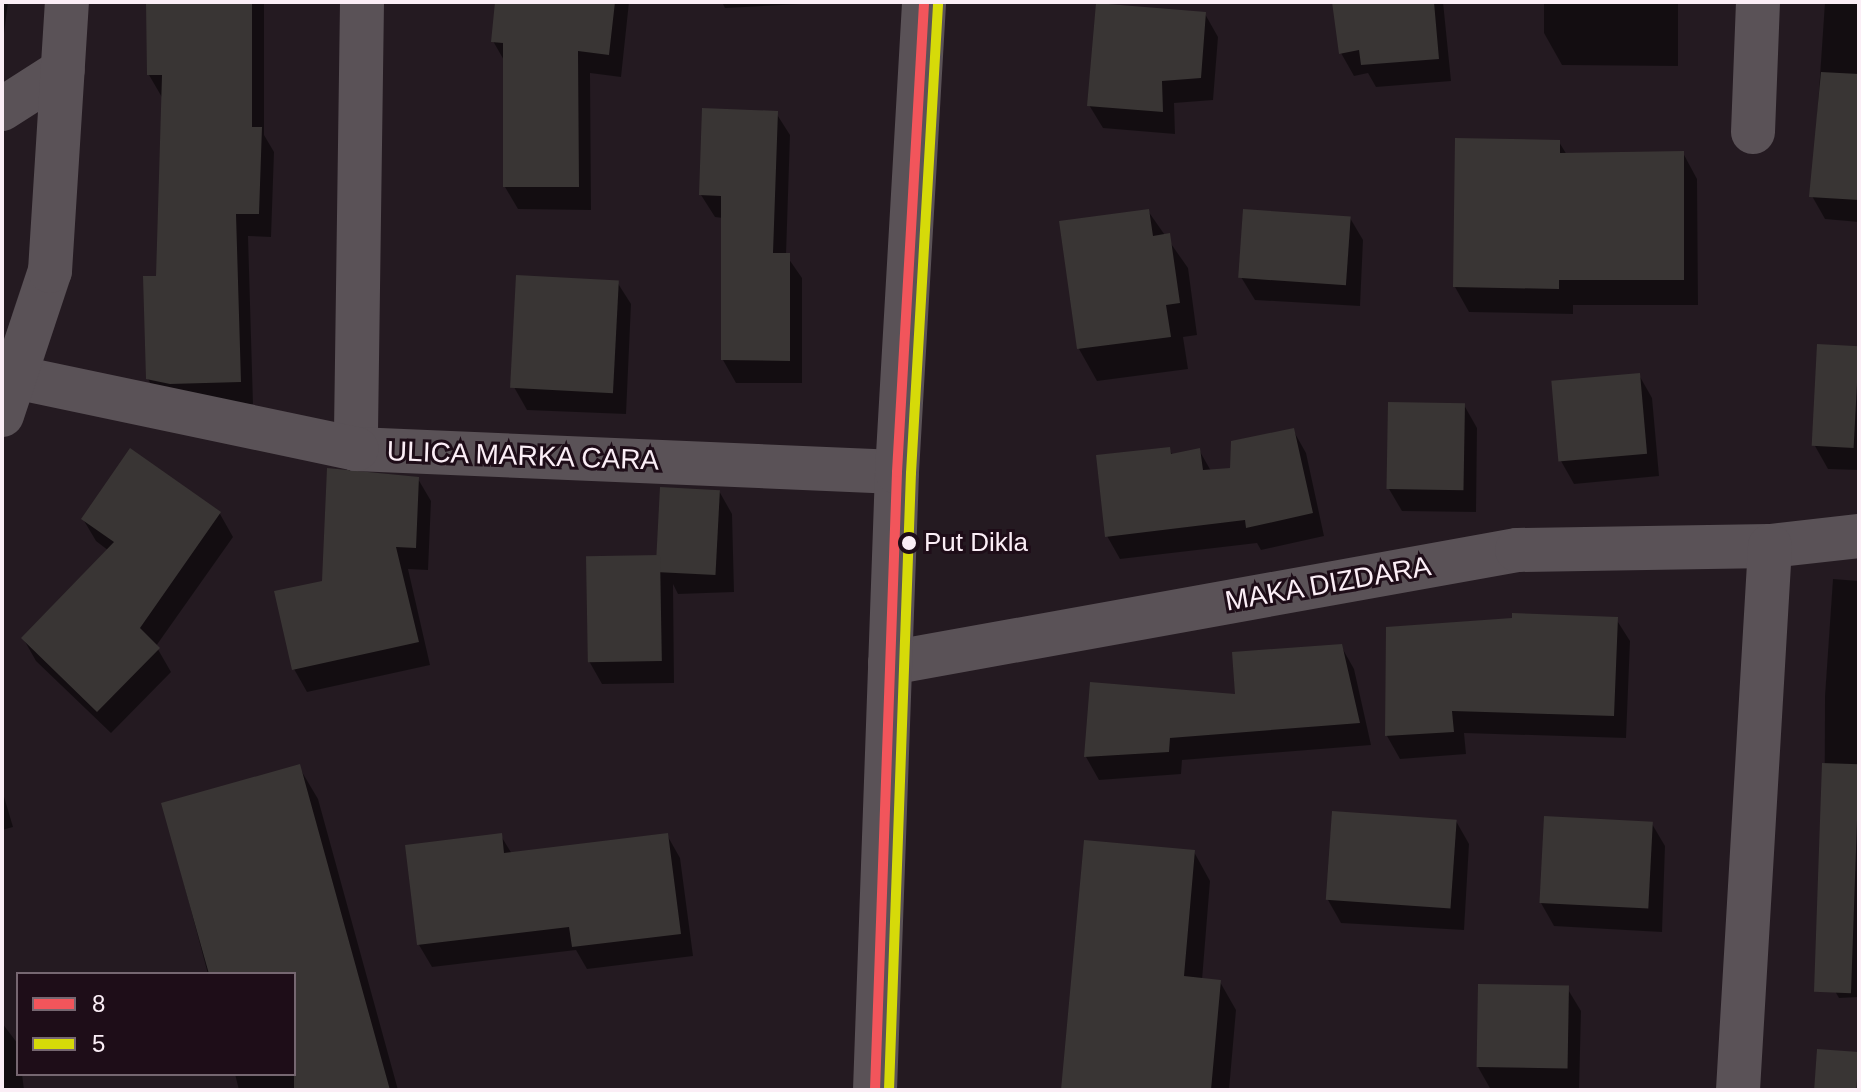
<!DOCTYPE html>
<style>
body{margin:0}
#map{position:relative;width:1861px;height:1092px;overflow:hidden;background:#241a21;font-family:Helvetica,sans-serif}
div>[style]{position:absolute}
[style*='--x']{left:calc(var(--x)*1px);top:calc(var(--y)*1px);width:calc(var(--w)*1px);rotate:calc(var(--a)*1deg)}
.shadow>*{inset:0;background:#0007}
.building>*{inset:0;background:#393534;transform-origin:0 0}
.minor>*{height:44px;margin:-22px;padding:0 22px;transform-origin:22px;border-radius:22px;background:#5a5257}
.bus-1>*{height:10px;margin:-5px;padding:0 5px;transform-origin:5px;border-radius:5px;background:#f2555b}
.bus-2>*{height:10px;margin:-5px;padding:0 5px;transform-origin:5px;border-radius:5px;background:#d6da09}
.dots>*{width:22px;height:22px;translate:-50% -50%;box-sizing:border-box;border:4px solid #1e0d18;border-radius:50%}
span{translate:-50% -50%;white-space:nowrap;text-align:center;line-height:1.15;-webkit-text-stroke:6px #1e0d18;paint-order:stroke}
.bus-label{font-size:26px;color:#fbeef6}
.left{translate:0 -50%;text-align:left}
.street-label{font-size:28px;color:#fbeef6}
.frame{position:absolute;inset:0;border:4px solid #fbeef6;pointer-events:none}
.legend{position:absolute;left:16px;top:972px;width:280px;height:104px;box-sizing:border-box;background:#1e0d18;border:2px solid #766771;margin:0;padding:10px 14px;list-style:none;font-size:24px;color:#fbeef6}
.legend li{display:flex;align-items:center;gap:16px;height:40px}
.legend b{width:40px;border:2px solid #766771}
</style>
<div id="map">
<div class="shadow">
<div style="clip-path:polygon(2px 2px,8px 2px,2px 49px)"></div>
<div style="clip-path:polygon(148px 2px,264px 2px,264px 135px,274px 152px,271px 237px,248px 236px,253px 404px,184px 406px,161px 402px,148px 379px,158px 278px,163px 99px,149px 75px)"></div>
<div style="clip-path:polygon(497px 2px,629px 2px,621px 77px,590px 73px,591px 210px,518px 209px,505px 187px,505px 62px,493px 41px)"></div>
<div style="clip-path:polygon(722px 2px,802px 2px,802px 4px,725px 8px)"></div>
<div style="clip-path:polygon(1335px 2px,1443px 2px,1451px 81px,1376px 87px,1368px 73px,1354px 76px,1341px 53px)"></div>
<div style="clip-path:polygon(1544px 2px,1678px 2px,1678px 66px,1562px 65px,1544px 33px)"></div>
<div style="clip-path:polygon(1825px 2px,1859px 2px,1859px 222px,1825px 219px,1812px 196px)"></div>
<div style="clip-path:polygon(1205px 14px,1218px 37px,1213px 100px,1174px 103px,1175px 134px,1103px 128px,1089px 105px)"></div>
<div style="clip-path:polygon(776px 113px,790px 135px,786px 255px,802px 278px,802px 383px,736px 383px,723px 360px,723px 218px,715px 217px,701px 195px)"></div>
<div style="clip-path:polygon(1559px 142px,1567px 155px,1683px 153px,1697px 179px,1698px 305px,1573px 305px,1573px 314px,1469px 312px,1455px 287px)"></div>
<div style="clip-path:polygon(1148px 211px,1188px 268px,1197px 335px,1183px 337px,1188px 369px,1097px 381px,1079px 349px)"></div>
<div style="clip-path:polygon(1350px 218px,1363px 240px,1360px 306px,1255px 300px,1241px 277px)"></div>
<div style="clip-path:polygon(617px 282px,631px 304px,626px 414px,527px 410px,514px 387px)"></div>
<div style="clip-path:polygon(1859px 348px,1859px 470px,1828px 469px,1815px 446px)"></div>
<div style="clip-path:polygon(1639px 375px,1652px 398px,1659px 476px,1574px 484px,1561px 461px)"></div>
<div style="clip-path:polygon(1464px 405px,1477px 428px,1476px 512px,1402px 511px,1389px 489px)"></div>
<div style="clip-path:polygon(1293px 430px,1306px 453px,1324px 536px,1261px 550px,1257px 543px,1120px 559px,1107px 536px,1169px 449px,1173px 456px,1199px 450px,1211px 471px,1231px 470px)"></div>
<div style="clip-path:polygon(418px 479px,431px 501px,428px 570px,408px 569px,430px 665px,307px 692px,294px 669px,324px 583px)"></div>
<div style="clip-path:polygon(719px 491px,732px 514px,734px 592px,678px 594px,673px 584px,674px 683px,602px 684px,589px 661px,659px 557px,665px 566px)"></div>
<div style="clip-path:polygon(220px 514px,233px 537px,156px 646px,171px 672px,111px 733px,36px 661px,23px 638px,109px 551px,96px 541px,83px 519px)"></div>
<div style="clip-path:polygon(1833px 579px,1859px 581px,1859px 997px,1839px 998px,1824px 972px,1825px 696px)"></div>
<div style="clip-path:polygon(1616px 619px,1630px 641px,1626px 738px,1464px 733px,1466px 754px,1400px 759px,1387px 736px,1388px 629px)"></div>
<div style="clip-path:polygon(1341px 646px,1354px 669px,1371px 745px,1182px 760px,1181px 774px,1099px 780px,1086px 757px,1091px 684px,1237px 696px)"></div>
<div style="clip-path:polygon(299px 767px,318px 799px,398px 1090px,239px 1090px,235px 1074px,294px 1074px,294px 974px,208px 974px,163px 804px)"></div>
<div style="clip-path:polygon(2px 790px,13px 827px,2px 830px)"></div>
<div style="clip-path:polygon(1456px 821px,1469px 844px,1464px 930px,1341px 923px,1328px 900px)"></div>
<div style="clip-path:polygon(1652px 824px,1665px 846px,1662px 932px,1554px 926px,1541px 903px)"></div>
<div style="clip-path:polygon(667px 835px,680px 858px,693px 956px,587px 969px,576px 950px,432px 967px,419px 945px,501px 836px,512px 854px)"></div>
<div style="clip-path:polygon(1194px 852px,1210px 881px,1202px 980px,1220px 982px,1236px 1010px,1229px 1090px,1063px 1090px)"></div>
<div style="clip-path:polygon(1567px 988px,1581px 1011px,1579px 1090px,1491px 1090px,1478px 1067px)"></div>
<div style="clip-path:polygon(2px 1023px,18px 1044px,18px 1074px,22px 1074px,24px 1090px,2px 1090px)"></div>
</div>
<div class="building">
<div style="clip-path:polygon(146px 2px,252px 2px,252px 127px,262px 127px,259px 214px,236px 214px,241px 382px,170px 384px,146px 379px,143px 276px,156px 276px,162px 75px,147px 75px)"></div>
<div style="clip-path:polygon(495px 2px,615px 2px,609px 55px,578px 51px,579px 187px,503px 187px,503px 43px,491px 42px)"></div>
<div style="clip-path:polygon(1332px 2px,1434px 2px,1439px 59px,1361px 65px,1359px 50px,1339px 54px)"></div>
<div style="clip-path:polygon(1096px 3px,1206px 12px,1201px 78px,1162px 81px,1163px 112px,1087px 106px)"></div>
<div style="clip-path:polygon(1821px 72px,1859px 74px,1859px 200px,1809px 197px)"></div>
<div style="clip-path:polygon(702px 108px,778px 111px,773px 253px,790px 253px,790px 361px,721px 360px,721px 196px,699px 195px)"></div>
<div style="clip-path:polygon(1455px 138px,1560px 140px,1560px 153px,1684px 151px,1684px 280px,1559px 280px,1559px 289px,1453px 287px)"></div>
<div style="clip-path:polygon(1149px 209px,1153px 236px,1170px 233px,1180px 303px,1166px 305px,1171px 337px,1077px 349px,1059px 221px)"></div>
<div style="left:1243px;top:209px;width:108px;height:69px;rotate:4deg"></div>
<div style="left:516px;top:275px;width:103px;height:113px;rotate:3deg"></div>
<div style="left:1817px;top:344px;width:42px;height:102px;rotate:3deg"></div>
<div style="left:1640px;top:373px;width:81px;height:89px;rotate:85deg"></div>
<div style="left:1388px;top:402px;width:77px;height:87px;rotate:1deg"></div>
<div style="clip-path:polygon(1294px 428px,1313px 513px,1246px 528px,1245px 520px,1105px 537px,1096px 455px,1170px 447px,1171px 454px,1200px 448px,1203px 470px,1230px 468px,1231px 441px)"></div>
<div style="clip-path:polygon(130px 448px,221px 512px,140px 628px,160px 648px,97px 712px,21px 638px,114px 542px,81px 519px)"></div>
<div style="clip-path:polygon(327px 468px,419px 477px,416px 548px,396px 547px,419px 642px,292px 670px,274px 591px,322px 581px)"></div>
<div style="left:660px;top:487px;width:60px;height:85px;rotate:3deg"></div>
<div style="left:660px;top:555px;width:106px;height:74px;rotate:89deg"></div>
<div style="clip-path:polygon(1512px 613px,1618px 617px,1614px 716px,1452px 711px,1454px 732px,1385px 736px,1386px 627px,1512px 618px)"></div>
<div style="clip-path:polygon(1342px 644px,1360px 723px,1170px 738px,1169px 752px,1084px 757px,1090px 682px,1235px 694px,1232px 652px)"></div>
<div style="left:1822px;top:763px;width:37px;height:229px;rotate:2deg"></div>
<div style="clip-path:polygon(300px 764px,390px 1090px,294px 1090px,294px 974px,209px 974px,161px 803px)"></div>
<div style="left:1332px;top:811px;width:125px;height:89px;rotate:4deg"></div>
<div style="left:1544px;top:816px;width:109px;height:87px;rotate:3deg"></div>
<div style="clip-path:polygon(502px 833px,504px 853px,668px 833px,681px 934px,572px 947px,569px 927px,417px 945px,405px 845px)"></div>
<div style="clip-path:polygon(1084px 840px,1195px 850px,1184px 976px,1221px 980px,1211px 1090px,1061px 1090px)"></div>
<div style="left:1478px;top:984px;width:91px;height:83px;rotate:1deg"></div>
<div style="left:1817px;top:1049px;width:42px;height:41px;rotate:4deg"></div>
</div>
<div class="minor">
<div style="--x:362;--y:2;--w:447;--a:90.8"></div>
<div style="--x:356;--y:449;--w:541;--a:2.43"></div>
<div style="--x:2;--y:109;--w:72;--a:-32.6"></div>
<div style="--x:1753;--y:132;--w:130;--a:-87.8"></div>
<div style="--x:15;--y:377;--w:349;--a:11.9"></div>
<div style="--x:2;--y:415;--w:152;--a:-71.6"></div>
<div style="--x:50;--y:271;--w:270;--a:-86.4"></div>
<div style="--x:890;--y:663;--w:637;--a:-10.22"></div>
<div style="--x:1517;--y:550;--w:253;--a:-0.9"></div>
<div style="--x:1770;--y:546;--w:90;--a:-6.4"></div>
<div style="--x:875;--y:1090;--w:618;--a:-87.96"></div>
<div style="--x:897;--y:472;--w:471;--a:-86.7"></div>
<div style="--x:1738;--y:1090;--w:545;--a:-86.63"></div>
</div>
<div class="bus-1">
<div style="--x:875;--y:1090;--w:618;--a:-87.96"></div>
<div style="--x:897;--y:472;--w:471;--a:-86.7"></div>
</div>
<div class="bus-2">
<div style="--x:889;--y:1090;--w:617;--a:-87.96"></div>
<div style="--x:911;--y:473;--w:471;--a:-86.7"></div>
</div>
<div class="dots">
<div style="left:909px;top:543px;background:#fbeef6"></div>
</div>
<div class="bus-label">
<span class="left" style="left:924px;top:543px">Put Dikla</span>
</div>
<div class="street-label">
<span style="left:523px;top:456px;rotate:2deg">ULICA MARKA CARA</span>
<span style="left:1328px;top:584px;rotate:-10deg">MAKA DIZDARA</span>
</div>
<div class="frame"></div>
<ul class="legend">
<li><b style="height:10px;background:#f2555b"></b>8</li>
<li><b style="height:10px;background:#d6da09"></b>5</li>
</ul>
</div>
